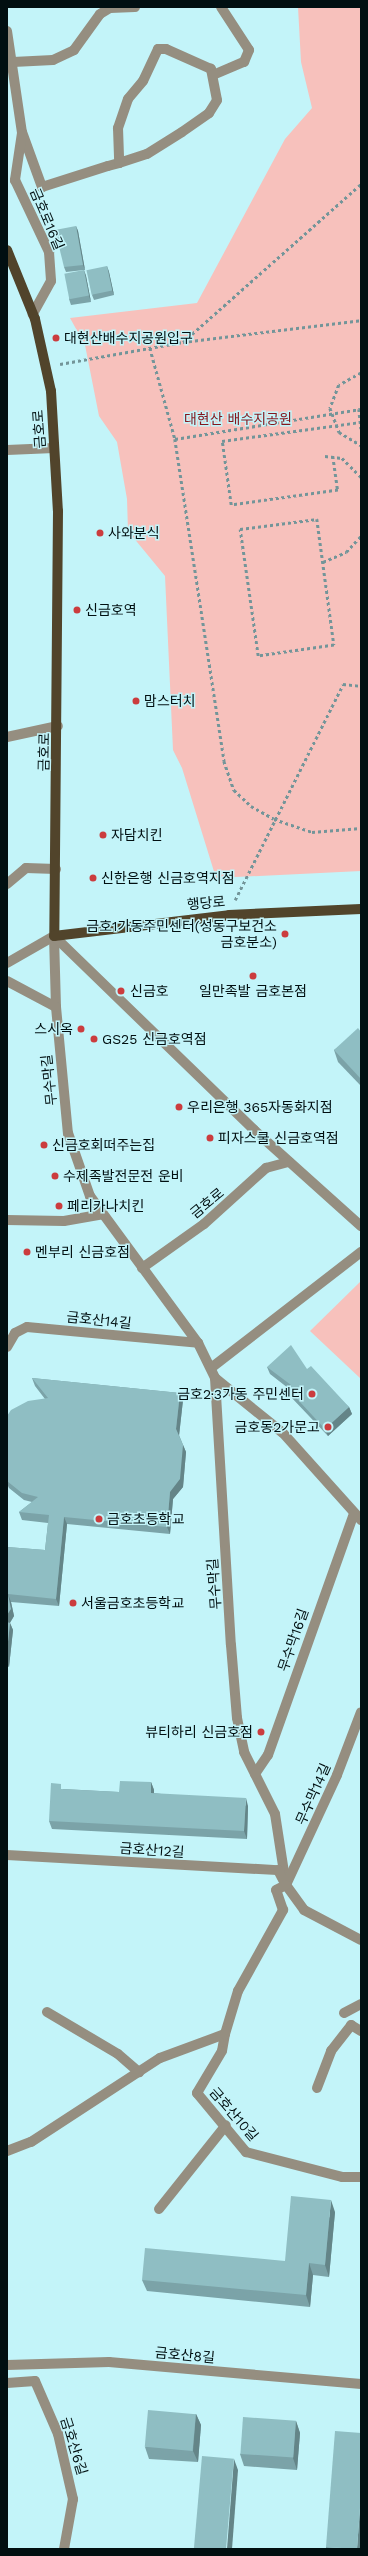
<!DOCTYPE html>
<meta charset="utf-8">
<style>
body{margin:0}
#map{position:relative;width:368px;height:2556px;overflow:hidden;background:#c3f4f9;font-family:"Work Sans","Noto Sans KR",sans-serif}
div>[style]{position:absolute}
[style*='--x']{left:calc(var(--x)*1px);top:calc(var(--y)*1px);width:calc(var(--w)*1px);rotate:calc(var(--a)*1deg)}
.green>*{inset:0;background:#f7c1bc}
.path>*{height:2.5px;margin-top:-1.25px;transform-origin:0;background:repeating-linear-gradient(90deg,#739599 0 3px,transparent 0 6px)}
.minor>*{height:10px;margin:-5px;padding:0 5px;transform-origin:5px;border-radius:5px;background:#958e80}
.major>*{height:10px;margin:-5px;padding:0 5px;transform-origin:5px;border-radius:5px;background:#51442b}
.wall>*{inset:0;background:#7ba3a8}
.shaded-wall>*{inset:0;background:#648588}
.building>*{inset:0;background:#8fbec3;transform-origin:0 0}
.dots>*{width:11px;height:11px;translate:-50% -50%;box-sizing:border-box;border:2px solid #c3f4f9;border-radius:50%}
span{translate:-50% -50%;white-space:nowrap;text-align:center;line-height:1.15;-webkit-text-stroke:3px #c3f4f9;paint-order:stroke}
.street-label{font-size:14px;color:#010f11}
.poi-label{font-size:14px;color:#010f11}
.left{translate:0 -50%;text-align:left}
.right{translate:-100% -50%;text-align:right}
.park-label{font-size:14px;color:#85161c}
.frame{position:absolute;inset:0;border:8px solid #010f11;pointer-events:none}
</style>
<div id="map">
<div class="green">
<div style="clip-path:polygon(298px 7px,361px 7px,361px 871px,216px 878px,182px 768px,173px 750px,165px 576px,128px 531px,127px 499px,117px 442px,99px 416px,85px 345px,70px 318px,197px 303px,285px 139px,312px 108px,301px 62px)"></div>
<div style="clip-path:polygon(361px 1281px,361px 1379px,310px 1331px)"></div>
</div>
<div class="path">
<div style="--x:183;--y:342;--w:179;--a:-7"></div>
<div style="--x:150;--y:348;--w:94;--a:74.6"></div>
<div style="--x:175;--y:439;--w:326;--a:81.3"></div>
<div style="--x:224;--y:761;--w:31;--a:71"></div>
<div style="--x:234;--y:790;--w:23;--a:43"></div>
<div style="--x:251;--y:806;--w:26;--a:29"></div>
<div style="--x:274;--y:819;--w:40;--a:18.9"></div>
<div style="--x:312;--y:832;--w:49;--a:-4.7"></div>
<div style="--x:60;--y:364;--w:125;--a:-10.1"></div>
<div style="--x:183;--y:342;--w:238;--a:-41.6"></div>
<div style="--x:361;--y:373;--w:25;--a:151"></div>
<div style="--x:339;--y:385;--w:25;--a:111"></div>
<div style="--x:330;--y:408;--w:26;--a:69"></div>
<div style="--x:339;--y:432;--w:26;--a:31"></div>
<div style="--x:359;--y:409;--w:20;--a:84"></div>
<div style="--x:175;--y:439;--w:188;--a:-9.2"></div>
<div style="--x:325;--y:456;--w:17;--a:7"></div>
<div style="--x:342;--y:458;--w:27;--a:45"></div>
<div style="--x:333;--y:456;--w:34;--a:82"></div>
<div style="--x:338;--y:490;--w:108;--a:172"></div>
<div style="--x:231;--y:505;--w:65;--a:-98"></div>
<div style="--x:222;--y:441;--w:139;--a:-7.8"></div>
<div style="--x:317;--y:519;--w:127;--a:82.3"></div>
<div style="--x:334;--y:645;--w:77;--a:171.8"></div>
<div style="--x:258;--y:656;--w:128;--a:-98.1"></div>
<div style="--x:240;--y:529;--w:78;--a:-7.4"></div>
<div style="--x:323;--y:562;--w:25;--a:-23"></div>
<div style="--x:346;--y:552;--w:22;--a:-47"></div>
<div style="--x:235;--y:900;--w:241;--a:-63.4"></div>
<div style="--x:343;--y:684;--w:18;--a:6"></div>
</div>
<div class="minor">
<div style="--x:7;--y:31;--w:102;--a:81.6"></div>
<div style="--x:22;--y:132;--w:59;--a:70"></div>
<div style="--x:42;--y:187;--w:69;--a:-17.7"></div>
<div style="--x:108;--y:166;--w:11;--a:-15"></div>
<div style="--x:119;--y:163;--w:29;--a:-18"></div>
<div style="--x:147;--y:154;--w:41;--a:-32.2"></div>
<div style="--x:182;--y:132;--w:33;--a:-35"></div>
<div style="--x:209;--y:113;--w:15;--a:-58"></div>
<div style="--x:217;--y:100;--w:32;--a:-101"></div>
<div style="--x:211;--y:69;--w:49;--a:-156"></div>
<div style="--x:166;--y:49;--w:8;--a:180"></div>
<div style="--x:158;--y:49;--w:35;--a:115"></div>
<div style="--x:143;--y:81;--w:23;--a:130"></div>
<div style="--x:128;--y:99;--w:31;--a:109"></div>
<div style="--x:118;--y:128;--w:35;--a:88"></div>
<div style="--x:13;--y:62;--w:40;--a:-2.9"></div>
<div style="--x:53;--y:60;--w:23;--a:-25"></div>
<div style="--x:74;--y:50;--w:44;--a:-54.2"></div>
<div style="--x:100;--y:14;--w:12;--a:-31"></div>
<div style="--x:110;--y:8;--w:25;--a:-2"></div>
<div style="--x:213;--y:75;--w:34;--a:-23"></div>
<div style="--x:244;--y:62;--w:13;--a:-67"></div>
<div style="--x:249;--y:50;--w:51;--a:-123.1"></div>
<div style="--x:22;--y:133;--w:48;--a:98.5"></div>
<div style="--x:15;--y:180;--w:80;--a:64.7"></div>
<div style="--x:49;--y:252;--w:29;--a:86"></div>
<div style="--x:51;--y:281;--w:38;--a:119"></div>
<div style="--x:7;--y:450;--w:47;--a:-2.4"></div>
<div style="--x:7;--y:737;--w:52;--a:-12.2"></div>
<div style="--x:7;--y:884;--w:25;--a:-40"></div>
<div style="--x:26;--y:868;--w:30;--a:2"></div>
<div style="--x:54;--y:936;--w:71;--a:88.4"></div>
<div style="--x:56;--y:1007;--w:127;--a:84.6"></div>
<div style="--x:68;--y:1133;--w:67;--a:70.8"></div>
<div style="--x:90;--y:1196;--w:182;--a:53.7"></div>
<div style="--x:198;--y:1343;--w:39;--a:64"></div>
<div style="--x:215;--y:1378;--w:267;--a:86.6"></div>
<div style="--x:231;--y:1645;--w:73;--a:85.3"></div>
<div style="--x:237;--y:1718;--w:35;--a:78"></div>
<div style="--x:244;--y:1752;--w:69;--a:63.4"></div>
<div style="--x:275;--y:1814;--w:72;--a:81.2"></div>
<div style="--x:286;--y:1885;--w:31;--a:54"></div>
<div style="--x:304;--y:1910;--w:64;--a:27.8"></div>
<div style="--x:54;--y:936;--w:279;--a:44.1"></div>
<div style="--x:254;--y:1130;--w:144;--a:41.9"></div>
<div style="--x:7;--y:963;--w:54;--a:-29.9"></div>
<div style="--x:7;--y:981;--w:55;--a:28"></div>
<div style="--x:7;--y:1220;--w:57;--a:1"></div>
<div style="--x:64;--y:1221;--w:39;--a:-10"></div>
<div style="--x:142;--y:1268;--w:76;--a:-35.4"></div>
<div style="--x:204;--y:1224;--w:84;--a:-42.1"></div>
<div style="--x:266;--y:1168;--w:24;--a:-15"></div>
<div style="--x:7;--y:1347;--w:16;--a:-60"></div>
<div style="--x:15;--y:1333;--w:13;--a:-27"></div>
<div style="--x:27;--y:1327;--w:172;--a:5.3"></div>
<div style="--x:211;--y:1368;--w:190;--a:-37.7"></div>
<div style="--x:215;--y:1378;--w:87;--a:39"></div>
<div style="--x:283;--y:1433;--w:117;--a:48.1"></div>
<div style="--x:255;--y:1774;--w:23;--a:-56"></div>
<div style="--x:268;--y:1755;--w:256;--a:-70.4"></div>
<div style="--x:7;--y:1855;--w:271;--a:3.2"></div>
<div style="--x:278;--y:1870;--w:11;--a:63"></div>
<div style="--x:286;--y:1885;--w:121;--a:-65.1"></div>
<div style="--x:337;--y:1775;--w:67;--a:-69.1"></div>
<div style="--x:47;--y:2012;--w:82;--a:30.6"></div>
<div style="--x:118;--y:2054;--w:28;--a:41"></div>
<div style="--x:344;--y:2013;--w:19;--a:-28"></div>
<div style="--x:225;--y:2034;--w:17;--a:100"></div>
<div style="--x:222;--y:2051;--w:49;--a:120.8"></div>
<div style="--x:197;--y:2093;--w:77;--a:50.3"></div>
<div style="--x:246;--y:2152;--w:99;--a:14.6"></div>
<div style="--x:342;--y:2177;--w:19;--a:0"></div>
<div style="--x:317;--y:2088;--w:40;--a:-69"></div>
<div style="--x:331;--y:2051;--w:33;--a:-52"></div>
<div style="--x:351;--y:2025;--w:12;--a:31"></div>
<div style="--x:7;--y:2151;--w:26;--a:-21"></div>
<div style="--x:31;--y:2142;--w:154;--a:-33.1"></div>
<div style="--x:160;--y:2058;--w:69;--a:-20.3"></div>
<div style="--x:225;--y:2034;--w:45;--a:-73.2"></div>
<div style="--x:238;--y:1991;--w:93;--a:-60.9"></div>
<div style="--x:283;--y:1910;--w:21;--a:-109"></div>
<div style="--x:276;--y:1890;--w:11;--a:-27"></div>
<div style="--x:159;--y:2209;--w:107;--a:-51.4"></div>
<div style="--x:7;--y:2365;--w:102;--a:-1.7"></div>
<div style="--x:109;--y:2362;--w:253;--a:5"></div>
<div style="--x:7;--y:2383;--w:28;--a:-4"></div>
<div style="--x:35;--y:2381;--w:58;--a:66.5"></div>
<div style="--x:58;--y:2434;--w:67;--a:77"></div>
<div style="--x:73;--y:2499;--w:51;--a:100.2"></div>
</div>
<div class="major">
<div style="--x:7;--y:250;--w:74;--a:67.9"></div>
<div style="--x:35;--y:319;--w:74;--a:77.5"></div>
<div style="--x:51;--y:391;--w:120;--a:86.7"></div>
<div style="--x:58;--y:511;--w:425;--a:90.5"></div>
<div style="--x:54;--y:936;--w:176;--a:-6.8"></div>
<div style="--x:229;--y:915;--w:132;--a:-2.6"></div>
</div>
<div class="wall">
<div style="clip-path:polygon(76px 226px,78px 231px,85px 270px,84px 270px,86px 276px,91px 302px,71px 305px,69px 299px,84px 270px,66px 272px,64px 267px)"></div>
<div style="clip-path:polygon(107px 266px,109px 272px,114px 295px,94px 300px,92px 295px)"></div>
<div style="clip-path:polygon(361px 1032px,361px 1086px,338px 1062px,334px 1050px)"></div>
<div style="clip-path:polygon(267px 1367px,307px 1369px,349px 1407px,352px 1414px,328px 1436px,290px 1396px,288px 1388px,270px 1374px)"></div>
<div style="clip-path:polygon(32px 1378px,180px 1393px,183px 1400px,179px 1435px,186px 1452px,183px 1487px,173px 1499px,170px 1534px,67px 1524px,59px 1606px,11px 1602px,14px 1616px,10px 1623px,13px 1630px,9px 1667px,7px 1666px,7px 1547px,45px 1550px,48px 1523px,22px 1520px,19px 1512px,32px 1502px,24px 1500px,9px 1488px,7px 1484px,7px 1416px,45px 1399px,35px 1386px)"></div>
<div style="clip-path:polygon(151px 1782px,154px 1790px,154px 1793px,248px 1806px,247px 1839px,52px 1829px,49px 1821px,63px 1789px,119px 1792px)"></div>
<div style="clip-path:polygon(335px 2212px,329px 2277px,313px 2275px,310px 2307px,147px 2291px,142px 2280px,285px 2261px)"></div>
<div style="clip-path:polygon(196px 2414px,201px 2425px,198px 2462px,149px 2459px,145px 2447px)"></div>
<div style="clip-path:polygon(296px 2421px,300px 2433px,297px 2470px,244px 2466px,240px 2454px)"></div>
<div style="clip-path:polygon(326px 2547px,361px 2549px,326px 2549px)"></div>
</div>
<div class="shaded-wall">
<div style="clip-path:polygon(76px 226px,78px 231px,85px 270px,83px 265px)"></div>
<div style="clip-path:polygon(107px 266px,109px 272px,114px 295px,112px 290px)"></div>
<div style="clip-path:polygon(84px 270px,86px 276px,91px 302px,89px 296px)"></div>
<div style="clip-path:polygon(180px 1393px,183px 1400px,179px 1436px,176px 1429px)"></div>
<div style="clip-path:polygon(349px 1407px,352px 1414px,328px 1436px,325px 1429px)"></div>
<div style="clip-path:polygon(183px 1445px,186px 1452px,183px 1487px,173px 1499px,170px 1534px,167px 1527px,170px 1492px)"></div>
<div style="clip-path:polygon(64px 1517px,67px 1524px,59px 1606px,56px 1599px)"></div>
<div style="clip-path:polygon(8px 1594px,11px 1602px,14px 1616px,9px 1624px,7px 1625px)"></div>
<div style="clip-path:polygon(10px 1623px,13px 1630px,9px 1667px,7px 1662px,7px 1651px)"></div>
<div style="clip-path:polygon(151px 1782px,154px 1790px,154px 1801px,151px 1793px)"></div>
<div style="clip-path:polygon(246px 1798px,248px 1806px,247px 1839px,244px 1831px)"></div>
<div style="clip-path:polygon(331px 2200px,335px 2212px,329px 2277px,325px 2265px)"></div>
<div style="clip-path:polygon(309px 2263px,313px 2275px,310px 2307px,306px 2295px)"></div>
<div style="clip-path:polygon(196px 2414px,201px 2425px,198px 2462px,193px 2451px)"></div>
<div style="clip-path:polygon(296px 2421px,300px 2433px,297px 2470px,293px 2458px)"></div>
<div style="clip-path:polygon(234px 2459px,238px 2470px,232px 2549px,227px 2549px)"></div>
<div style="clip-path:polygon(361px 2494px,361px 2549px,357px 2549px)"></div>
</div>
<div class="building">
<div style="clip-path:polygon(76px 226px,83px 265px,64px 267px,55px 230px)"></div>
<div style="left:107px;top:266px;width:25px;height:21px;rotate:78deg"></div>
<div style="left:84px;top:270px;width:26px;height:20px;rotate:79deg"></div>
<div style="clip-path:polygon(358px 1028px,361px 1032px,361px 1079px,334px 1050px)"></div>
<div style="clip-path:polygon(291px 1345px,307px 1369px,311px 1366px,349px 1407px,325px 1429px,287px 1388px,291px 1385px,267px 1367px)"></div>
<div style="clip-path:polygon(32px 1378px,180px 1393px,176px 1429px,183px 1445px,180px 1479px,170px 1492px,167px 1527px,64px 1517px,56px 1599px,8px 1594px,11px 1609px,7px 1615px,7px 1547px,45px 1550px,49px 1515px,19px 1512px,38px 1497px,22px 1493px,7px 1481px,7px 1416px,11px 1410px,28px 1401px,48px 1398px)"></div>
<div style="clip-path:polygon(7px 1622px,10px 1623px,7px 1651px)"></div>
<div style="clip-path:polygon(120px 1781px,151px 1782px,151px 1793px,246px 1798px,244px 1831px,49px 1821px,51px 1783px,61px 1784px,61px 1789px,119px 1792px)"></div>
<div style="clip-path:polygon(291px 2196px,331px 2200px,325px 2265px,309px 2263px,306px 2295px,142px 2280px,145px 2248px,285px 2261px)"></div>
<div style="left:148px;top:2410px;width:48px;height:37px;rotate:5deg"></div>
<div style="left:243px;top:2417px;width:53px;height:37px;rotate:4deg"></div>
<div style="clip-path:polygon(335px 2431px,361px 2433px,361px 2494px,357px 2549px,326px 2547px)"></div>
<div style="left:202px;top:2456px;width:32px;height:93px;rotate:5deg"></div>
</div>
<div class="dots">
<div style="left:56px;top:338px;background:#cb3c3e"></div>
<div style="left:100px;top:533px;background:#cb3c3e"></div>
<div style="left:77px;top:610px;background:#cb3c3e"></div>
<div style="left:136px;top:701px;background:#cb3c3e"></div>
<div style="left:103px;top:835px;background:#cb3c3e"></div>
<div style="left:93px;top:878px;background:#cb3c3e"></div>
<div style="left:285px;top:934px;background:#cb3c3e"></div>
<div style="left:253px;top:976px;background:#cb3c3e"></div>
<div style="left:121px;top:991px;background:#cb3c3e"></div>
<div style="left:81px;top:1029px;background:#cb3c3e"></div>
<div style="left:94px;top:1039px;background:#cb3c3e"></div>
<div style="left:179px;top:1107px;background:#cb3c3e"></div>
<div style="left:210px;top:1138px;background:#cb3c3e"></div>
<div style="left:44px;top:1145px;background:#cb3c3e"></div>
<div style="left:55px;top:1176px;background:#cb3c3e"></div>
<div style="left:59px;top:1206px;background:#cb3c3e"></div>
<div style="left:27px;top:1252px;background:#cb3c3e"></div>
<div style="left:312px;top:1394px;background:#cb3c3e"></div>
<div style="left:328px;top:1427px;background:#cb3c3e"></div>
<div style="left:99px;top:1519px;background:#cb3c3e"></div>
<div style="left:73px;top:1603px;background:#cb3c3e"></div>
<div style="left:261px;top:1732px;background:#cb3c3e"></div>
</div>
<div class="street-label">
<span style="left:47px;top:219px;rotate:67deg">금호로16길</span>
<span style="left:39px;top:429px;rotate:-94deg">금호로</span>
<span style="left:44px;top:752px;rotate:-89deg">금호로</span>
<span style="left:206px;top:903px;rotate:-5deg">행당로</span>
<span style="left:49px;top:1080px;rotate:-96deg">무수막길</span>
<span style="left:207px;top:1203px;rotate:-39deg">금호로</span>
<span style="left:99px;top:1320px;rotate:6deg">금호산14길</span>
<span style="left:214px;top:1584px;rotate:-94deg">무수막길</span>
<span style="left:293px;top:1640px;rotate:-71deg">무수막16길</span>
<span style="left:313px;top:1794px;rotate:-66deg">무수막14길</span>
<span style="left:152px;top:1850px;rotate:4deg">금호산12길</span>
<span style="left:234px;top:2114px;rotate:49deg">금호산10길</span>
<span style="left:185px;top:2355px;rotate:5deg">금호산8길</span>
<span style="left:74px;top:2446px;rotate:73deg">금호산6길</span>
</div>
<div class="poi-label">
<span class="left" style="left:64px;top:338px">대현산배수지공원입구</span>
<span class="left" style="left:108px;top:533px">사와분식</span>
<span class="left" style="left:85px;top:610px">신금호역</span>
<span class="left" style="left:144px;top:701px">맘스터치</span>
<span class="left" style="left:111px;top:835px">자담치킨</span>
<span class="left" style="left:101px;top:878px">신한은행 신금호역지점</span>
<span class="right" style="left:277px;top:934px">금호1가동주민센터(성동구보건소<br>금호분소)</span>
<span class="left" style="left:130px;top:991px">신금호</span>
<span style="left:253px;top:991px">일만족발 금호본점</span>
<span class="right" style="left:73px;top:1029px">스시옥</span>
<span class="left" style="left:102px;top:1039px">GS25 신금호역점</span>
<span class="left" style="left:187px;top:1107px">우리은행 365자동화지점</span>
<span class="left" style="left:218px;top:1138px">피자스쿨 신금호역점</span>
<span class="left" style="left:52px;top:1145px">신금호회떠주는집</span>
<span class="left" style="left:63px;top:1176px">수제족발전문전 운비</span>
<span class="left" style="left:67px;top:1206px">페리카나치킨</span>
<span class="left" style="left:35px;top:1252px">멘부리 신금호점</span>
<span class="right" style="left:304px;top:1394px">금호2·3가동 주민센터</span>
<span class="right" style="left:320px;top:1427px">금호동2가문고</span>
<span class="left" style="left:107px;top:1519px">금호초등학교</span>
<span class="left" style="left:81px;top:1603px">서울금호초등학교</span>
<span class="right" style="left:253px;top:1732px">뷰티하리 신금호점</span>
</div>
<div class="park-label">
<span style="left:238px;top:419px">대현산 배수지공원</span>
</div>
<div class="frame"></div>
</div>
